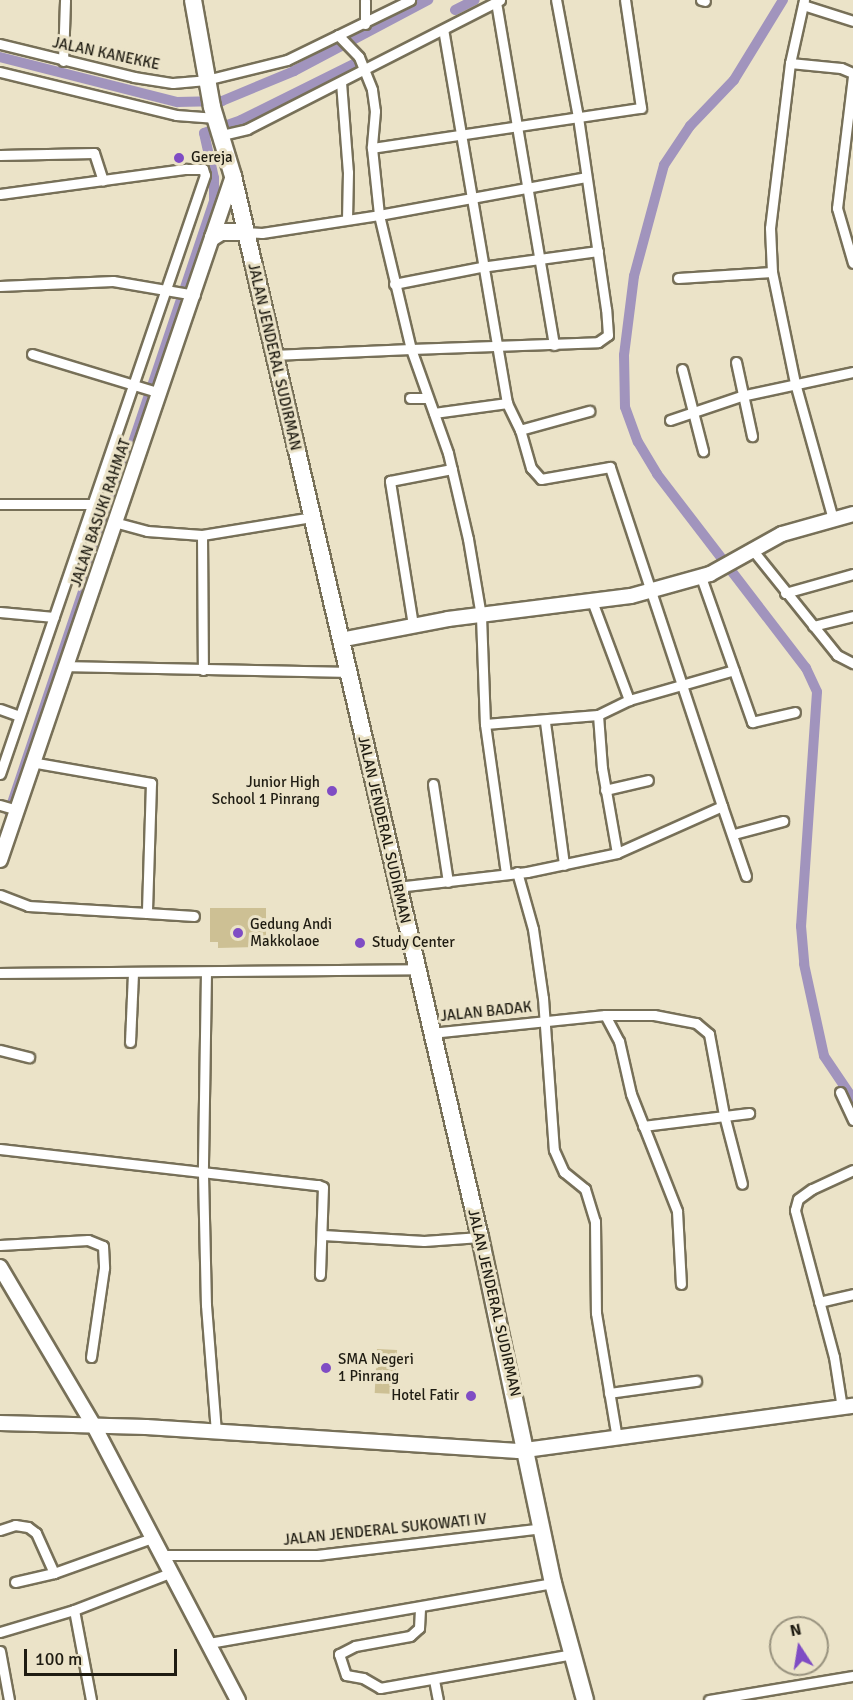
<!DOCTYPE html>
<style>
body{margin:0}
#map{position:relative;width:853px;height:1700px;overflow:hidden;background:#ebe3c8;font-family:Signika,sans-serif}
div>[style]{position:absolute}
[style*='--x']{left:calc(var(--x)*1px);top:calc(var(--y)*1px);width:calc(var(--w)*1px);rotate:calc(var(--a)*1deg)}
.green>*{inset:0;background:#cdc094;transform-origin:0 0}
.canal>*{height:10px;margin:-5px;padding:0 5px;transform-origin:5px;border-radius:5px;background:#a194bd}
.roads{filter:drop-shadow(2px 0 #777058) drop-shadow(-2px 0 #777058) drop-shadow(0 2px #777058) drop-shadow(0 -2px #777058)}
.street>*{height:9px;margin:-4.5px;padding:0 4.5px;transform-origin:4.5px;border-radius:4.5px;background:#fff}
.secondary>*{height:14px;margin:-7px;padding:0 7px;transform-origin:7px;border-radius:7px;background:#fff}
.highway>*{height:16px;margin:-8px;padding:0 8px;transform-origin:8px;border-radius:8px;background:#fff}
.dots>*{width:16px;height:16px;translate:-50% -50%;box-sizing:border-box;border:3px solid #ebe3c8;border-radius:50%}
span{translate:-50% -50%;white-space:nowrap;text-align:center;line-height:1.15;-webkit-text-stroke:6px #ebe3c8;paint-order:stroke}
.street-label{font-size:15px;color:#1f1c12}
.poi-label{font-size:15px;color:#1f1c12}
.left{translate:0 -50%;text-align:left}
.right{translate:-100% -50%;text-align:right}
.north{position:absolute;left:769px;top:1616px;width:60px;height:60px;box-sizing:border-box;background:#ebe3c8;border:2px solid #99937f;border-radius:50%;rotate:348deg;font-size:16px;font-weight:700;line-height:24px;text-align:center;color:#1f1c12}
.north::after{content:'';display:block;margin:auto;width:21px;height:27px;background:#7f4cc4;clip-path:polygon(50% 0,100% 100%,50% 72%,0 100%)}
.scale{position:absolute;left:24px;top:1649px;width:153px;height:27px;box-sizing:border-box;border:3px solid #1f1c12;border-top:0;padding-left:8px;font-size:18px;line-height:21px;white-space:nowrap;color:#1f1c12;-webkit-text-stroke:4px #ebe3c8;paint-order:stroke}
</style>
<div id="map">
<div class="green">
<div style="clip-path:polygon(210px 908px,266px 908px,266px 941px,261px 942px,261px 947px,218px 948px,218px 942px,210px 942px)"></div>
<div style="left:377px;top:1349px;width:20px;height:44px;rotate:3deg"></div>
</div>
<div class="canal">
<div style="--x:783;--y:0;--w:94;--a:121.5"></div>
<div style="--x:734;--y:80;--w:64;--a:133.7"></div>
<div style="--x:690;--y:126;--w:47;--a:123.7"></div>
<div style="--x:664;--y:165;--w:115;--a:105.1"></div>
<div style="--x:634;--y:276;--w:80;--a:97.2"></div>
<div style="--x:624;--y:355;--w:52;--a:88.9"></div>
<div style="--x:625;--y:407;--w:37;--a:70"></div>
<div style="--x:638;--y:442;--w:37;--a:59"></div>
<div style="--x:657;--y:474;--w:245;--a:52.5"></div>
<div style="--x:806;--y:668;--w:26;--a:65"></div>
<div style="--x:817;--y:692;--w:235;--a:93.9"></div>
<div style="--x:801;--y:926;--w:38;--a:85"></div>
<div style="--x:804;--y:964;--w:94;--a:77.7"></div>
<div style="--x:824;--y:1056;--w:52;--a:56"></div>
<div style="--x:455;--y:10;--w:22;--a:-27"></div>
<div style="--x:0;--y:57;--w:183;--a:14.3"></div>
<div style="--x:177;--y:102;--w:45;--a:-1.3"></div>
<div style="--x:222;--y:101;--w:78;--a:-22.6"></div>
<div style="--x:294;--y:71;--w:152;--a:-27.9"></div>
<div style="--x:9;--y:812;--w:644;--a:-71.45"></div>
<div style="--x:214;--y:201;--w:23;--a:-90"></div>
<div style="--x:214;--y:178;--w:46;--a:-102.5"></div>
<div style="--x:204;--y:133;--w:39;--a:-19"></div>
<div style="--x:241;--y:120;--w:131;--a:-26.4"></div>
</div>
<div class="roads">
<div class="street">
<div style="--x:365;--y:0;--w:24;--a:90"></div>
<div style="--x:701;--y:0;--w:4;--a:14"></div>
<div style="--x:804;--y:0;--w:65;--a:102.5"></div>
<div style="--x:790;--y:63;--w:166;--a:96.9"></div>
<div style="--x:770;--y:228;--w:44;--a:87.4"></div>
<div style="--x:772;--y:272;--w:113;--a:78.3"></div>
<div style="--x:795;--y:383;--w:141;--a:74.4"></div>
<div style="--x:496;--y:2;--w:348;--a:80.4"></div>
<div style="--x:803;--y:5;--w:52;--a:17.7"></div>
<div style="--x:338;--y:35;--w:30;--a:46"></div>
<div style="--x:359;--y:57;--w:35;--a:68"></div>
<div style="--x:372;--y:90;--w:21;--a:82"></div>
<div style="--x:375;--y:111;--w:37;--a:95"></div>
<div style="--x:372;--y:148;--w:67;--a:84"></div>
<div style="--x:379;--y:215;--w:138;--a:76.6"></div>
<div style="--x:411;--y:349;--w:187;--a:-2.1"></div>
<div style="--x:598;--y:342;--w:12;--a:-35"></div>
<div style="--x:608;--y:335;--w:26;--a:-94"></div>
<div style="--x:606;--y:309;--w:194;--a:-98.3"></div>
<div style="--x:578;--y:117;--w:119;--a:-100.6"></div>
<div style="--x:0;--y:44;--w:138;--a:13.8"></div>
<div style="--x:134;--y:77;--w:39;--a:9"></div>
<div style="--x:173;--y:83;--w:33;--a:-5"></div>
<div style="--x:206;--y:80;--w:83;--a:-13.9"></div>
<div style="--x:287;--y:60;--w:137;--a:-26"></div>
<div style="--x:63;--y:61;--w:61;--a:-88.1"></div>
<div style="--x:790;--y:63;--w:51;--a:5.6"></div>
<div style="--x:841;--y:68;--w:13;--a:23"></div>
<div style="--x:0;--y:72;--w:181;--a:13.7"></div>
<div style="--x:176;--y:115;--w:40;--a:4.3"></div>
<div style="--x:853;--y:76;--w:133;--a:96.9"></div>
<div style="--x:837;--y:208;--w:57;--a:73.8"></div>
<div style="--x:341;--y:82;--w:90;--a:85.6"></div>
<div style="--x:348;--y:172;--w:46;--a:91.2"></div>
<div style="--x:222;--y:135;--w:26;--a:-13"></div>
<div style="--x:247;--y:129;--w:284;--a:-27"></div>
<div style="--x:372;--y:148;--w:272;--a:-8.5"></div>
<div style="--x:641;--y:108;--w:109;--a:-98.4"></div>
<div style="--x:0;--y:155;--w:94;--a:-1.2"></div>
<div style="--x:94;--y:153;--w:29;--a:72"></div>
<div style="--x:0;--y:194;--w:188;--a:-7.7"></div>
<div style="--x:186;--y:169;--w:17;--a:0"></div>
<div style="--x:203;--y:169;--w:6;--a:72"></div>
<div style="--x:205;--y:175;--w:633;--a:108.89"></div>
<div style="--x:244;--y:232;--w:18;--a:3"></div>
<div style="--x:262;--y:233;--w:118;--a:-8.7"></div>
<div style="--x:379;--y:215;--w:210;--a:-10.4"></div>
<div style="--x:678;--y:278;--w:94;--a:-3.7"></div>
<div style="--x:394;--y:284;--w:89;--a:-11.1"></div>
<div style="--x:481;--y:267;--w:118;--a:-7.8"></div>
<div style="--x:0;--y:286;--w:113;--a:-2.5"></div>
<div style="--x:113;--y:281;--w:83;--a:9.7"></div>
<div style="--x:32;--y:354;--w:134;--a:16.9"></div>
<div style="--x:273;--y:355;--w:138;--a:-2.5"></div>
<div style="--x:411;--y:349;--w:110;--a:70.4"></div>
<div style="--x:448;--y:453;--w:88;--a:76.9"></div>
<div style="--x:468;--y:539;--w:78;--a:80.4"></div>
<div style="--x:481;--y:616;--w:108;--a:87.9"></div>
<div style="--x:485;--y:724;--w:150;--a:82"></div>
<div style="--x:736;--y:362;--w:76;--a:77.8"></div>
<div style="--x:682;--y:369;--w:85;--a:75.6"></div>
<div style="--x:410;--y:398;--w:17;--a:0"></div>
<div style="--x:434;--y:413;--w:74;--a:-7.8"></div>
<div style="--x:670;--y:420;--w:75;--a:-18.7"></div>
<div style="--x:741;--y:396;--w:115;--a:-12.1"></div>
<div style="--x:520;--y:430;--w:72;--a:-15.4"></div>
<div style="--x:0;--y:504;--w:92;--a:0"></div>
<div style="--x:114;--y:522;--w:34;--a:15"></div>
<div style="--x:147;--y:531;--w:55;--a:4.2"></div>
<div style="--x:202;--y:535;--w:135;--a:89.6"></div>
<div style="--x:202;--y:535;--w:111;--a:-9.3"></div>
<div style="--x:751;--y:548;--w:137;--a:51.2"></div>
<div style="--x:837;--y:655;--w:18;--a:27"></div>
<div style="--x:701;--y:577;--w:154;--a:70.6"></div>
<div style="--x:752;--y:722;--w:44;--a:-13.1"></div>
<div style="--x:785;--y:593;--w:71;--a:-15.6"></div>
<div style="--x:592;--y:601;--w:106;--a:69.5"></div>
<div style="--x:0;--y:612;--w:54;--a:5.3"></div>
<div style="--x:413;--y:625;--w:146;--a:-99.1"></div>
<div style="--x:390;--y:481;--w:63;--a:-11"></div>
<div style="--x:813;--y:626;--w:41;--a:-14"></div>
<div style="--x:65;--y:666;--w:282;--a:1.2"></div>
<div style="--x:0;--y:709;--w:20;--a:20"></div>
<div style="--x:598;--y:715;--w:53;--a:85.7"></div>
<div style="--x:602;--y:768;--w:86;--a:80"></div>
<div style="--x:545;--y:722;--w:144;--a:82.4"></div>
<div style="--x:485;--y:724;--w:113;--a:-4.6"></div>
<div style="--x:598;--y:715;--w:34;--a:-26"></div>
<div style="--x:629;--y:700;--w:109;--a:-15.9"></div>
<div style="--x:31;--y:762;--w:122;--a:9.9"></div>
<div style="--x:151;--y:783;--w:130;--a:91.8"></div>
<div style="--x:147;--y:913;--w:47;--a:3.7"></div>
<div style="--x:433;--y:784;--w:99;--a:81.3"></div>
<div style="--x:605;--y:790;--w:44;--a:-13.1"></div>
<div style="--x:0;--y:805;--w:18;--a:16"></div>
<div style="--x:722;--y:806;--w:74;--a:71.1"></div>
<div style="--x:734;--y:834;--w:51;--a:-14.9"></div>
<div style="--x:517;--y:872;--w:59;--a:74.3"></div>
<div style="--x:533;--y:929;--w:70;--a:81.8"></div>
<div style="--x:543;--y:998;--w:152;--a:85.9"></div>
<div style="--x:554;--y:1150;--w:24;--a:66"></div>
<div style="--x:564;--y:1172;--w:27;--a:39"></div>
<div style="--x:585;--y:1189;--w:34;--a:73"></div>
<div style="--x:595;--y:1221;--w:92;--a:89.4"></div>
<div style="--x:596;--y:1313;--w:127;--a:80.5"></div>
<div style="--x:397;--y:887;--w:131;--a:-6.6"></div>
<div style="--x:527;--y:872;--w:92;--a:-11.9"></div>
<div style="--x:617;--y:853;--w:115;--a:-24.1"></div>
<div style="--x:722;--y:806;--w:357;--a:-108.3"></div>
<div style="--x:610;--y:467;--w:70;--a:170.1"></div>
<div style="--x:541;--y:479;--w:15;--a:-132"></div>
<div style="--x:531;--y:468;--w:40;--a:-106"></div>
<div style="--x:520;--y:430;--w:30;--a:-116"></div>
<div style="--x:507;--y:403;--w:378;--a:-99.7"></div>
<div style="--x:0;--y:895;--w:30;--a:21"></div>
<div style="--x:28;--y:906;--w:119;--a:3.4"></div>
<div style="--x:206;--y:972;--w:202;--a:90.9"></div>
<div style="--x:203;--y:1174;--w:131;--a:88.7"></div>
<div style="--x:206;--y:1305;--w:128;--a:85.5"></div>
<div style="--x:0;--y:973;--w:417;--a:-0.5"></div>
<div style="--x:605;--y:1015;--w:30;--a:62"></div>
<div style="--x:619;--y:1041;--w:54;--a:77.2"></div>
<div style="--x:631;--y:1094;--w:126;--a:68.5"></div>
<div style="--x:677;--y:1211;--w:73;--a:86.9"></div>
<div style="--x:431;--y:1033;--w:175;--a:-5.9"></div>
<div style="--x:605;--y:1015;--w:49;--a:0"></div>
<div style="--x:654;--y:1015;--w:43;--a:10.8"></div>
<div style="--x:696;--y:1023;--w:17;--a:40"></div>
<div style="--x:709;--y:1034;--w:82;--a:79.5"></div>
<div style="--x:724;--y:1115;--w:71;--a:75.4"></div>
<div style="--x:130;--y:1042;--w:69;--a:-87.5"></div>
<div style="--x:0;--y:1050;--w:30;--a:14"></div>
<div style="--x:840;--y:1092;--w:31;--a:65"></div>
<div style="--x:643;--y:1126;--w:107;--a:-7"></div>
<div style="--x:0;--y:1149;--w:320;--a:6.5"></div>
<div style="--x:318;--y:1185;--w:5;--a:22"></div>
<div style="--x:323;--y:1187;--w:88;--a:92"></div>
<div style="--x:323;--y:1235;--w:101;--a:3.4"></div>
<div style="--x:424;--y:1241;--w:56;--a:-4.1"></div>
<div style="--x:0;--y:1245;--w:88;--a:-3.3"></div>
<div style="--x:88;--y:1240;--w:16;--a:22"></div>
<div style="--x:103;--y:1246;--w:22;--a:87"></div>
<div style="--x:104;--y:1268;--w:90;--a:98.3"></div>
<div style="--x:819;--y:1302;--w:35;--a:-13"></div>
<div style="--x:609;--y:1393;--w:88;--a:-7.9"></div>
<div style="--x:842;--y:1408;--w:52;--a:-98.9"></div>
<div style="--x:834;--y:1357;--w:152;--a:-104.9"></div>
<div style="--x:795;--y:1210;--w:11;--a:-75"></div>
<div style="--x:798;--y:1199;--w:17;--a:-36"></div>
<div style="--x:812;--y:1189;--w:45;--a:-24.9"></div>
<div style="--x:0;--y:1530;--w:16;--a:-18"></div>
<div style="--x:15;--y:1525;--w:13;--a:9"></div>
<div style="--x:28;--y:1527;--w:10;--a:37"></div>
<div style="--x:36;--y:1533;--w:44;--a:65.8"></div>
<div style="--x:54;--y:1573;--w:104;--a:-19.7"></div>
<div style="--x:160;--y:1555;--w:157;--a:0"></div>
<div style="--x:317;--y:1555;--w:227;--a:-6.8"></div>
<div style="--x:15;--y:1582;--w:40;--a:-13"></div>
<div style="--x:420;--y:1609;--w:19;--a:93"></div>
<div style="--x:419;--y:1628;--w:12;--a:138"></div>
<div style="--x:410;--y:1636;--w:56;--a:169.7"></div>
<div style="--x:355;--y:1646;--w:18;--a:153"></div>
<div style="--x:339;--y:1654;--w:22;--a:72"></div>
<div style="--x:346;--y:1675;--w:17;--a:10"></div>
<div style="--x:363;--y:1678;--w:20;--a:30"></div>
<div style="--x:380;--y:1688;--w:196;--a:-10"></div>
<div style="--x:74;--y:1610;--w:92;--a:79.3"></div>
<div style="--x:0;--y:1632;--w:77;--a:-16.6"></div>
<div style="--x:74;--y:1610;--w:103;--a:-21.1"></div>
<div style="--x:209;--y:1643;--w:349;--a:-9.9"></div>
<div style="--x:0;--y:1651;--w:50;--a:79.6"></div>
<div style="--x:434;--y:1680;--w:20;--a:79"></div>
<div style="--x:709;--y:1700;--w:146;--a:-9.5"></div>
</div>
<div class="secondary">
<div style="--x:340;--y:640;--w:110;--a:-11"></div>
<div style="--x:448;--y:619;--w:184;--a:-7.2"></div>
<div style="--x:631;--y:596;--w:82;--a:-15.6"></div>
<div style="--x:710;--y:574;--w:82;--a:-29.1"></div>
<div style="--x:782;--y:534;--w:74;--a:-15.7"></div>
<div style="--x:0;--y:860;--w:723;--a:-71.19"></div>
<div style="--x:0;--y:1267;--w:185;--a:59.4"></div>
<div style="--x:94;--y:1426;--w:310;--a:62.3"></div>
<div style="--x:0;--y:1423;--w:146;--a:1.6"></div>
<div style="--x:146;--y:1427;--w:373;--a:3.7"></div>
<div style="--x:518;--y:1451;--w:338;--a:-7.7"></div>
</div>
<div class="highway">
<div style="--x:193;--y:0;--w:109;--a:79.9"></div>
<div style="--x:212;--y:107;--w:72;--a:73.1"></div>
<div style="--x:233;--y:176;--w:1089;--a:76.9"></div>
<div style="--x:480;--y:1237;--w:354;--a:78.1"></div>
<div style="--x:553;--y:1583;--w:121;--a:74.7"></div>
<div style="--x:213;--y:237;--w:9;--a:-32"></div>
<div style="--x:221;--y:232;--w:23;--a:0"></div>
</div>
</div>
<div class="dots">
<div style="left:179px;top:158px;background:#7f4cc4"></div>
<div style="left:332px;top:791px;background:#7f4cc4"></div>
<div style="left:238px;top:933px;background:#7f4cc4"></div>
<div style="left:360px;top:943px;background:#7f4cc4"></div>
<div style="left:326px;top:1368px;background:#7f4cc4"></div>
<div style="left:471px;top:1396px;background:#7f4cc4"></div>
</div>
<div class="street-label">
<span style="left:106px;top:54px;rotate:12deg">JALAN KANEKKE</span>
<span style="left:274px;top:357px;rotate:77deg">JALAN JENDERAL SUDIRMAN</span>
<span style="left:101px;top:513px;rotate:-71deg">JALAN BASUKI RAHMAT</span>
<span style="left:384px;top:830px;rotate:77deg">JALAN JENDERAL SUDIRMAN</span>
<span style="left:486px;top:1012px;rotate:-6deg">JALAN BADAK</span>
<span style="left:494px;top:1303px;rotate:77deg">JALAN JENDERAL SUDIRMAN</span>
<span style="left:385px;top:1530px;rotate:-6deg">JALAN JENDERAL SUKOWATI IV</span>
</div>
<div class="poi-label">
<span class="left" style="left:191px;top:158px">Gereja</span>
<span class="right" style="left:320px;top:791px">Junior High<br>School 1 Pinrang</span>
<span class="left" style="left:250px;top:933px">Gedung Andi<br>Makkolaoe</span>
<span class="left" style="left:372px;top:943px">Study Center</span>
<span class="left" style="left:338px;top:1368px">SMA Negeri<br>1 Pinrang</span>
<span class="right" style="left:459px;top:1396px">Hotel Fatir</span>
</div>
<div class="north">N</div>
<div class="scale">100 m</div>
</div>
